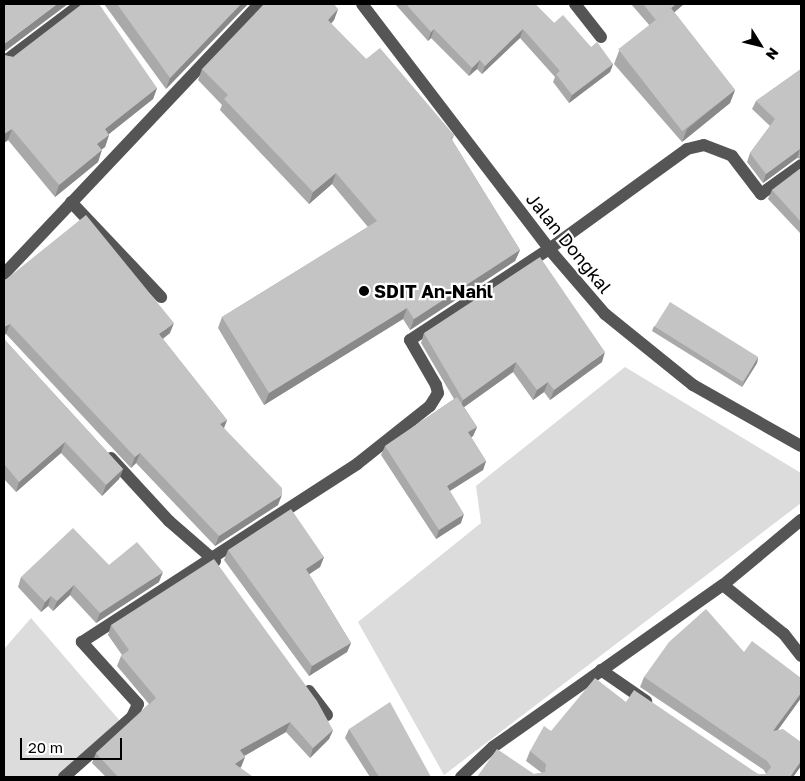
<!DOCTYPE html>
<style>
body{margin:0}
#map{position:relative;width:805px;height:781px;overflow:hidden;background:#fff;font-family:"Golos Text",sans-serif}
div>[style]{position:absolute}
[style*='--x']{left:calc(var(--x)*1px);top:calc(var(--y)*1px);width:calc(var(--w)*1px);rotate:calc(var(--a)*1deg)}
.green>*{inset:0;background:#dcdcdc}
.minor>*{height:12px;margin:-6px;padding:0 6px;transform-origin:6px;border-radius:6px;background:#555}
.wall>*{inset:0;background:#a9a9a9}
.shaded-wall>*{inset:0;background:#898989}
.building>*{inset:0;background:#c4c4c4;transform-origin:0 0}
.dots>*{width:14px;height:14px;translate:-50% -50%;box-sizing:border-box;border:2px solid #fff;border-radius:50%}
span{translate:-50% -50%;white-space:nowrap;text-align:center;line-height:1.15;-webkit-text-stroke:4.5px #fff;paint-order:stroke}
.street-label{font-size:18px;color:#000}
.poi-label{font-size:18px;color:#000;font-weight:700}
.left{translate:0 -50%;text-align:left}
.frame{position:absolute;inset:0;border:5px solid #000;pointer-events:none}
.north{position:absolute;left:735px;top:20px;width:50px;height:50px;-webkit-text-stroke:4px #fff;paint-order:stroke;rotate:126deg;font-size:14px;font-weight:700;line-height:20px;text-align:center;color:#000}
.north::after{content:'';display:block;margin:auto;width:18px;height:22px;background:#000;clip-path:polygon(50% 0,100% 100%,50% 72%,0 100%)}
.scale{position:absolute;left:20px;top:738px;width:102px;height:22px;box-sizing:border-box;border:2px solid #000;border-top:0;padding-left:6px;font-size:15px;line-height:18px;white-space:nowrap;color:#000;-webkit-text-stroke:4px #fff;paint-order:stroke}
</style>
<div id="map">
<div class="green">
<div style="clip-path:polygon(625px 367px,801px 473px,801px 503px,444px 775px,358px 622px,481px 523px,476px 486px)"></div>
<div style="clip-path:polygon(31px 618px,120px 721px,67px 777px,4px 777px,4px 649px)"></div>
</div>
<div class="minor">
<div style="--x:362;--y:4;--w:308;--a:52.6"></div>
<div style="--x:549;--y:249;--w:86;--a:49.3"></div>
<div style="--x:605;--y:314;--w:113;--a:38.9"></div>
<div style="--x:693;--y:385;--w:124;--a:29.5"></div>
<div style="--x:575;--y:4;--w:42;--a:51.8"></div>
<div style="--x:4;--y:62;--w:96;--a:-37"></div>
<div style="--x:71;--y:202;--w:131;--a:46.5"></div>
<div style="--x:4;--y:274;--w:371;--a:-46.6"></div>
<div style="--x:111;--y:458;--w:86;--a:47.4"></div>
<div style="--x:169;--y:521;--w:61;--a:41"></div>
<div style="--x:723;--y:585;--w:78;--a:38.8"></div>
<div style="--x:784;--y:634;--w:28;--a:52"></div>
<div style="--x:601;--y:670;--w:55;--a:34.6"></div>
<div style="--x:309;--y:691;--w:30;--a:53"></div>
<div style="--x:64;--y:777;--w:91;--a:-41.4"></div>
<div style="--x:132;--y:717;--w:14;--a:-65"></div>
<div style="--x:138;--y:704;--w:84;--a:-132.1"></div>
<div style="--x:82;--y:642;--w:328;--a:-32.9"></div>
<div style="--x:357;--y:464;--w:93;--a:-38.5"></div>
<div style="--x:430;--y:406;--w:15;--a:-58"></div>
<div style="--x:438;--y:393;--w:8;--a:-104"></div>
<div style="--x:436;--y:385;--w:52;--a:-120"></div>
<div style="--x:410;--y:340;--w:166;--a:-33.2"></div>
<div style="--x:549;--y:249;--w:170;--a:-35.9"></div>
<div style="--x:687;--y:149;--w:17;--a:-13"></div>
<div style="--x:704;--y:145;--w:30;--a:21"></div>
<div style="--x:732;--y:156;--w:48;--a:52.7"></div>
<div style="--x:761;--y:194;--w:49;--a:-35.9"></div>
<div style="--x:461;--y:777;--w:44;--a:-43.2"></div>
<div style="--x:493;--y:747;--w:281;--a:-35.2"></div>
<div style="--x:723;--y:585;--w:102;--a:-39.8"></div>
</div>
<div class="wall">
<div style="clip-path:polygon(104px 4px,248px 4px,166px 89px)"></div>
<div style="clip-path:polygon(395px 4px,535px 4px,554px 23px,591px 47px,613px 64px,610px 72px,569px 103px,553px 82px,555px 77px,520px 38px,482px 74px,477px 69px,469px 76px,431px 38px,428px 41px)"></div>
<div style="clip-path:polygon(631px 4px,684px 4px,674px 12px,735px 90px,730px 103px,682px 142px,614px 64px,619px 51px,650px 26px)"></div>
<div style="clip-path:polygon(338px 9px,334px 20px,331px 24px,366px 59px,454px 135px,452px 140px,520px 250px,515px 261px,410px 330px,403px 319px,264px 405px,218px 328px,222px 317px,368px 227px,332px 184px,309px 204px,220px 110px,222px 105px,198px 80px,202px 69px)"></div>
<div style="clip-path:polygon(4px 55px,157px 88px,153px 99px,109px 134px,109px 135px,105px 147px,102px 149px,98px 162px,55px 197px,8px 140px,4px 143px)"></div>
<div style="clip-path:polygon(801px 69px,801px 159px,797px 158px,763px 183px,747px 162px,750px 153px,770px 126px,752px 109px,756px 101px)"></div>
<div style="clip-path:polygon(801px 168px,801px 232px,800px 233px,768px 199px,772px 190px)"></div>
<div style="clip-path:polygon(4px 281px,170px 333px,163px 339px,227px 420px,224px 428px,278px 505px,215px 546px,136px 463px,131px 468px,6px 334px,4px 335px)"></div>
<div style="clip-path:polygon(654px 326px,758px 358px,757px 363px,742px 387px,652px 331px)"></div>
<div style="clip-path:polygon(424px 333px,602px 362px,550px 400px,544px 392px,533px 400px,513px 372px,464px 407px,477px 427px,473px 436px,471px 437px,486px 461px,483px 470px,450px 491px,461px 523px,436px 539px,381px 455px,385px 446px,454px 399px,421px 343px)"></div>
<div style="clip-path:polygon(4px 339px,123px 469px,119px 479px,102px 496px,61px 453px,16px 492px,4px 479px)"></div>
<div style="clip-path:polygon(228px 550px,324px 557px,320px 567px,309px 574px,351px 643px,347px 652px,309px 676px,224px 560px)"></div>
<div style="clip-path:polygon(109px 565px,159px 582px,96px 623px,70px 595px,53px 611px,48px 606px,41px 612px,18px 587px,21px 577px)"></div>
<div style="clip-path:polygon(111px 625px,333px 730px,329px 739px,310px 758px,286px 732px,244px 756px,245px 757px,241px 767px,240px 768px,253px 777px,106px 777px,92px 763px,96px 753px,149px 704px,117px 666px,121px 656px,122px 655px,108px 635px)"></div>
<div style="clip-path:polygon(744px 652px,801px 678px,801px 698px,777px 731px,801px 742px,801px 766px,793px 777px,477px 777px,534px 774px,542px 773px,526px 761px,530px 751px,551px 731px,626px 702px,758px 774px,766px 774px,764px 770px,640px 687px,644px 677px)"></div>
<div style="clip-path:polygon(349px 729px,431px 777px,370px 777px,345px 738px)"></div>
</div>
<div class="shaded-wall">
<div style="clip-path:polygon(57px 4px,68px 4px,4px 52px,4px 44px)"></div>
<div style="clip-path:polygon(241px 4px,248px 4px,166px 89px,170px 78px)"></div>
<div style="clip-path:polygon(676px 4px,684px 4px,653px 31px,657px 21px)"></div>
<div style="clip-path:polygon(338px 9px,334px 20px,323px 32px,328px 20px)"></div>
<div style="clip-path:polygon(434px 29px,431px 38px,428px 41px,431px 32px)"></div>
<div style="clip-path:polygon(523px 29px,520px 38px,482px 74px,485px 66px)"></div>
<div style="clip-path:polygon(480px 60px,477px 69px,469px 76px,472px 68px)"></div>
<div style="clip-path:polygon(613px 64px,610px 72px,569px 103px,572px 95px)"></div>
<div style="clip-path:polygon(157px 88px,153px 99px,100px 141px,105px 129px)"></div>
<div style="clip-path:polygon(735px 90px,730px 103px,682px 142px,687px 129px)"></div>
<div style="clip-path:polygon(12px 129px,8px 140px,4px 143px,4px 134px)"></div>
<div style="clip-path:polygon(109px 135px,105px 147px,93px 156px,97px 144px)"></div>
<div style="clip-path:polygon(800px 149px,797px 158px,763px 183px,766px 174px)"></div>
<div style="clip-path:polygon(102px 150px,98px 162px,55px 197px,59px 185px)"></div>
<div style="clip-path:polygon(336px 173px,332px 184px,309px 204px,313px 192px)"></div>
<div style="clip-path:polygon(520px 250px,515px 261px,410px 330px,414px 319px)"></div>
<div style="clip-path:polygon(407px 308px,403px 319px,264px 405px,269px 393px)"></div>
<div style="clip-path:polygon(174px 323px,170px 333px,155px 344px,159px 334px)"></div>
<div style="clip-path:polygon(10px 324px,6px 334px,4px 335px,4px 327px)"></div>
<div style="clip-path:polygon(605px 352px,602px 362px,550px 400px,554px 390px)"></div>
<div style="clip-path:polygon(758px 358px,757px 363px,742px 387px,744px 382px)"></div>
<div style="clip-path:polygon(516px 362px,513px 372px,460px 410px,463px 400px)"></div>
<div style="clip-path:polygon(548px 382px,544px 392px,533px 400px,537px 390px)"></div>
<div style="clip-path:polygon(227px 420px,223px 430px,220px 424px)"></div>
<div style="clip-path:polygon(477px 427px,473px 436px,465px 441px,468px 432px)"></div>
<div style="clip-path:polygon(65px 442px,61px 453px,16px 492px,19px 482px)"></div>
<div style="clip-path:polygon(140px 453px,136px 463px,131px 468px,135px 457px)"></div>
<div style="clip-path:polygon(486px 461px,483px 470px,443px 495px,447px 486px)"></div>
<div style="clip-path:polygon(123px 469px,119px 479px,102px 496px,106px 485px)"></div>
<div style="clip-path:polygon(282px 495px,278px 505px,215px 546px,219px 536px)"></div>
<div style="clip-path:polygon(464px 514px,461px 523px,436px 539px,439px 530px)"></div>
<div style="clip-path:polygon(324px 557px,320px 567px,302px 579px,306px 569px)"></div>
<div style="clip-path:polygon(163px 572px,159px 582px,96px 623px,100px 613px)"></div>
<div style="clip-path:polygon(74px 585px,70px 595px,53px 611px,57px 601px)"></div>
<div style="clip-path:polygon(51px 596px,48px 606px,41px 612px,45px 602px)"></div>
<div style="clip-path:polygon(351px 643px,347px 652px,309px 676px,312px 666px)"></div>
<div style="clip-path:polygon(801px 693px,801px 698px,770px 741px,773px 731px)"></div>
<div style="clip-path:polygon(290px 722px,286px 732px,237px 760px,240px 750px)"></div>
<div style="clip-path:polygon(333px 730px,329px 739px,310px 758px,313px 748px)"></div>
<div style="clip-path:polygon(245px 757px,241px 767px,231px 773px,235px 764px)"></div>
<div style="clip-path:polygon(801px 761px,801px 766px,793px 777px,790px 777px)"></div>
</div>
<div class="building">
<div style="clip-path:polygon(4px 4px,57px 4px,4px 44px)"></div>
<div style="clip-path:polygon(82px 4px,99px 4px,157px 88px,105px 129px,109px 135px,97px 144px,102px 150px,59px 185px,12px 129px,4px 134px,4px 55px,13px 57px)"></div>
<div style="clip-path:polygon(117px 4px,241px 4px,170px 78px)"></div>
<div style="clip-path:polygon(264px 4px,334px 4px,338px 9px,328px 20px,366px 59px,380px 48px,454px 135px,451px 138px,520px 250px,414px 319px,407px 308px,269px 393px,222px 317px,377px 221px,336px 173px,313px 192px,224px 99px,228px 95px,202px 69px)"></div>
<div style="clip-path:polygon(406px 4px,535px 4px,554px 23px,563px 15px,591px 47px,597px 42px,613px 64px,572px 95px,556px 74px,560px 71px,523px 29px,485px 66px,480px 60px,472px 68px,434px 29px,431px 32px)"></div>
<div style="clip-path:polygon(643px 4px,676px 4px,656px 20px)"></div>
<div style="left:671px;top:8px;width:104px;height:67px;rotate:52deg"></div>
<div style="clip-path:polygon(801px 69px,801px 149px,800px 149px,766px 174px,750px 153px,775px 119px,756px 101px)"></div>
<div style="clip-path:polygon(801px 168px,801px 222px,772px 190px)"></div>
<div style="clip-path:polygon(86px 215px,174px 323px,159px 334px,227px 420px,220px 424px,282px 488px,282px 495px,219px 536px,140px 453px,135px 457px,10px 324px,4px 327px,4px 281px)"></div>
<div style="clip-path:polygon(540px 257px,605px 352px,554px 390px,548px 382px,537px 390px,516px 362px,463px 400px,424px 333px)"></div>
<div style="left:670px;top:302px;width:104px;height:29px;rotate:32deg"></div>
<div style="clip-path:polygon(4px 339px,123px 469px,106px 485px,65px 442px,19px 482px,4px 464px)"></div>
<div style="clip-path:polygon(457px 397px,477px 427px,468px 432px,486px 461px,447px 486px,464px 514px,439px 530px,385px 446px)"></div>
<div style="clip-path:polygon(291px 509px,324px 557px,306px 569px,351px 643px,312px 666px,228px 550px)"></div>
<div style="clip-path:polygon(73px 528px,109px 565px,137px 542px,163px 572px,100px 613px,74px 585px,57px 601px,51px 596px,45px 602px,21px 577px)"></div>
<div style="clip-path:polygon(214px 559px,317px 701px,333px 730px,313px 748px,290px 722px,240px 750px,245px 757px,235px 764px,253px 777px,118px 777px,96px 753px,156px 698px,121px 656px,129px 650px,111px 625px)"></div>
<div style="clip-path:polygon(706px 609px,744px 652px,752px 641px,801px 678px,801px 693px,773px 731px,783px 729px,801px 742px,801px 761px,790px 777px,477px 777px,497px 749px,534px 774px,545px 772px,546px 764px,530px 751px,544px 726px,551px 731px,595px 678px,626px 702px,634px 690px,758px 774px,766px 774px,771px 767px,767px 761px,644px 677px,669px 642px)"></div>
<div style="clip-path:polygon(390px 702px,431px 777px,379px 777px,349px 729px)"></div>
</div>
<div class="dots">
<div style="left:364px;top:291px;background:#000"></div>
</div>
<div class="street-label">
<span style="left:569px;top:243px;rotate:51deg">Jalan Dongkal</span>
</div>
<div class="poi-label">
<span class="left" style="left:374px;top:291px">SDIT An-Nahl</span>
</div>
<div class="frame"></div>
<div class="north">N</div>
<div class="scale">20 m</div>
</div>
